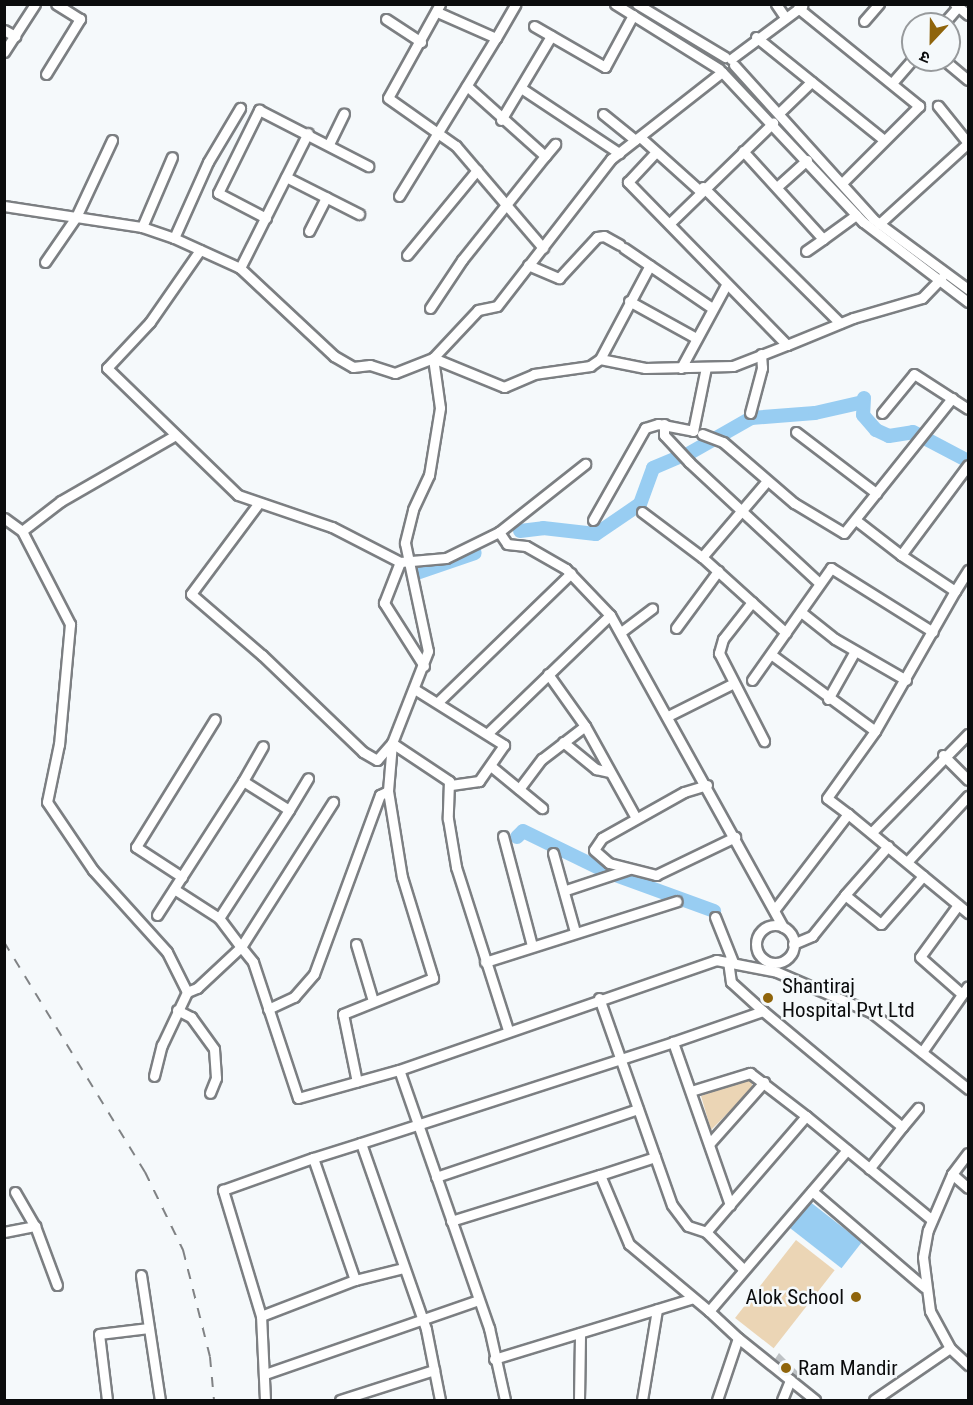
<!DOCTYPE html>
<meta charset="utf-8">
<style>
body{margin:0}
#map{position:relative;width:973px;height:1405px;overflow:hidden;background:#f5f9fb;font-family:"Roboto Condensed","Noto Sans Devanagari",sans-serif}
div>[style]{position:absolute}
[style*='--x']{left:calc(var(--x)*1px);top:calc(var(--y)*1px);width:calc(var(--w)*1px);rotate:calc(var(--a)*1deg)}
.green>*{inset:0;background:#ebd5b5;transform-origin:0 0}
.water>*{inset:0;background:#98cdf2;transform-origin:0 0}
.river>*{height:14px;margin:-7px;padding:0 7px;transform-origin:7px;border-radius:7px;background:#98cdf2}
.building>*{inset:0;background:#bdc1c4}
.roads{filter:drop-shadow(2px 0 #7c7f82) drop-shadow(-2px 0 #7c7f82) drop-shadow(0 2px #7c7f82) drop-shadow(0 -2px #7c7f82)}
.minor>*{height:9px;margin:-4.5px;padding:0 4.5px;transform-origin:4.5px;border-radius:4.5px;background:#fff}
.minor>.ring{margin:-4.5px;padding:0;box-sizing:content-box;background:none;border:9px solid #fff;border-radius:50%}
.rail>*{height:2px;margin-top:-1px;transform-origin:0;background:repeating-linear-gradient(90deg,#808284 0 10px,transparent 0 20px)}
.dots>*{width:16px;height:16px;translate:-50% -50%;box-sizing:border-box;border:3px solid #f5f9fb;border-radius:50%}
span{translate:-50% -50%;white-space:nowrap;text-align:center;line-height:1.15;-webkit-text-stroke:5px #f5f9fb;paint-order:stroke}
.poi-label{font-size:21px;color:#0b0c0d}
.left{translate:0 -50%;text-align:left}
.right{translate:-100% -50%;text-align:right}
.frame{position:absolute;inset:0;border:6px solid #0b0c0d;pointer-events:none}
.north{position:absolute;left:901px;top:12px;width:60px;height:60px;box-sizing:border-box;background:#f5f9fb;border:2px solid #979a9c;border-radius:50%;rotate:202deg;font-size:16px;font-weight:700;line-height:24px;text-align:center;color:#0b0c0d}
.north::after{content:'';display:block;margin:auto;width:21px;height:27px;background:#8f640b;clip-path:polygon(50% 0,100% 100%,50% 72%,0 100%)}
</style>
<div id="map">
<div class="green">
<div style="clip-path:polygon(746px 1079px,752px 1080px,752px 1089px,711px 1130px,701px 1096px)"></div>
<div style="left:796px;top:1240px;width:49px;height:99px;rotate:38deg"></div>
</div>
<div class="water">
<div style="left:809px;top:1201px;width:67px;height:33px;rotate:38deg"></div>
</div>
<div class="river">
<div style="--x:864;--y:398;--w:17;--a:93"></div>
<div style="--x:863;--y:415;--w:20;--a:49"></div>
<div style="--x:876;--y:430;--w:14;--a:25"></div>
<div style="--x:889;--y:436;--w:24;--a:-9"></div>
<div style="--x:913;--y:432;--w:62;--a:27.8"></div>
<div style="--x:688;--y:454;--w:73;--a:-29.7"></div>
<div style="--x:751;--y:418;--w:64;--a:-4.5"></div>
<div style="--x:815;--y:413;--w:49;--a:-12.9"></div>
<div style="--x:520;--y:531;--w:23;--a:-7"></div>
<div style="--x:543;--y:528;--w:53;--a:6.5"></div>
<div style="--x:596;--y:534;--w:53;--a:-34.3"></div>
<div style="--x:640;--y:504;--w:38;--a:-70"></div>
<div style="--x:653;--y:468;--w:26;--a:-23"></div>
<div style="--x:417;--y:573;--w:61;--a:-19"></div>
<div style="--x:517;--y:837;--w:8;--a:-45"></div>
<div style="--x:523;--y:831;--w:93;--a:26"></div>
<div style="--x:607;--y:872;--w:114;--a:20"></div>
</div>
<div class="building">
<div style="clip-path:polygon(779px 1353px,799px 1373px,797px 1377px,775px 1359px)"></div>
</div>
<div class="roads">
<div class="minor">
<div style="--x:440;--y:4;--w:107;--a:119"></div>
<div style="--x:388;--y:98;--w:83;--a:35.2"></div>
<div style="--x:456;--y:146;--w:134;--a:49.5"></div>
<div style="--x:615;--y:4;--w:123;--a:32"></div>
<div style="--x:637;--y:4;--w:103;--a:31.1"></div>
<div style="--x:776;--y:4;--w:14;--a:56"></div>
<div style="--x:955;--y:4;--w:17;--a:40"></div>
<div style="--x:798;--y:8;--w:156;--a:39"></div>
<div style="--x:919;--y:106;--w:109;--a:135"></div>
<div style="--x:386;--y:19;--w:42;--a:33.3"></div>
<div style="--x:864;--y:21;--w:23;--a:-49"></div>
<div style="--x:943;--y:24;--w:23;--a:-49"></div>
<div style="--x:534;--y:26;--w:82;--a:30"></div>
<div style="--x:605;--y:67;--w:59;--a:-61.7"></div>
<div style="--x:4;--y:30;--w:13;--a:29"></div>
<div style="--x:756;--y:37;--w:163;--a:38.8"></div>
<div style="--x:496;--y:38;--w:39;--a:-60"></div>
<div style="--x:4;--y:52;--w:57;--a:-57.1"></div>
<div style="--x:731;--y:59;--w:89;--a:-36.7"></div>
<div style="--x:944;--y:60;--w:31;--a:40"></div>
<div style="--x:734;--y:65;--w:207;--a:47.9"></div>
<div style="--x:873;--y:219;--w:118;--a:36.4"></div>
<div style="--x:46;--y:74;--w:65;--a:-58.3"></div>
<div style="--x:80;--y:19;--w:28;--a:-148"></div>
<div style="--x:892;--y:83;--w:32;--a:-49"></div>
<div style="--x:521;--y:88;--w:118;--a:33.6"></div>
<div style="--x:779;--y:113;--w:45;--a:-44.1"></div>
<div style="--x:603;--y:114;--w:41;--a:39.1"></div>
<div style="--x:501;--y:120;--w:98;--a:-59.2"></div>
<div style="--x:640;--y:137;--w:81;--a:42"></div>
<div style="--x:329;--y:144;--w:34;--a:-64"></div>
<div style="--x:743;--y:151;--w:119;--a:47.7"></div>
<div style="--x:823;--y:239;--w:41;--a:-36"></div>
<div style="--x:545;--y:156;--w:16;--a:-50"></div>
<div style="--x:286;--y:177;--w:82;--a:26.9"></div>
<div style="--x:778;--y:186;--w:39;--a:-42"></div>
<div style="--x:703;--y:187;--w:193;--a:44.8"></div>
<div style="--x:399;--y:196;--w:185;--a:-58.5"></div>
<div style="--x:496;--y:38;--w:64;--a:-156.2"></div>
<div style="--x:4;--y:206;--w:140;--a:8.7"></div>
<div style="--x:142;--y:227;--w:34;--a:19"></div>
<div style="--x:174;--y:238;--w:72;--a:24.4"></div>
<div style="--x:240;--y:268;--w:129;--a:43.1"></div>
<div style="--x:334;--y:356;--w:22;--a:30"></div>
<div style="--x:353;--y:367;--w:17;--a:-7"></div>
<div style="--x:370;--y:365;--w:26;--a:18"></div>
<div style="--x:395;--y:373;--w:41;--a:-21.5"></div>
<div style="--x:433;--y:358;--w:66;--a:-46.8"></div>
<div style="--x:478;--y:310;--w:19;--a:-12"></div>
<div style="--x:497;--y:306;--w:186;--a:-52.2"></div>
<div style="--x:611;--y:159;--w:141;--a:-38.1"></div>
<div style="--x:722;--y:72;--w:206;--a:46.8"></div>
<div style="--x:863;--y:222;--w:132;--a:37.3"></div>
<div style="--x:266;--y:218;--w:54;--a:-152.5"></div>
<div style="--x:218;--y:193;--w:93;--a:-63.7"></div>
<div style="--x:259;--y:110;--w:123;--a:27.2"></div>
<div style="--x:670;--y:223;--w:144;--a:-44.2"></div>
<div style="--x:879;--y:224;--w:120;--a:-42.3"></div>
<div style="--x:968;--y:143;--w:48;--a:-129"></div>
<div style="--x:142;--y:227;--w:76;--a:-66.8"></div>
<div style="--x:309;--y:231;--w:38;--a:-63"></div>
<div style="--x:174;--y:238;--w:83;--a:-65.9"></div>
<div style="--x:208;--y:162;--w:63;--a:-59.3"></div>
<div style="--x:624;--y:248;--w:107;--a:34.3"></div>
<div style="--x:200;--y:250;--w:88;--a:124.8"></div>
<div style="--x:150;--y:322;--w:63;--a:133.1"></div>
<div style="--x:107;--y:368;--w:182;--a:44.1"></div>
<div style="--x:238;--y:495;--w:99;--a:18.8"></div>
<div style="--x:332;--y:527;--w:76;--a:27.2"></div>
<div style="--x:806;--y:251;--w:21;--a:-35"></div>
<div style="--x:407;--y:255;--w:110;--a:-50.5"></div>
<div style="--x:45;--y:262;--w:55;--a:-55.4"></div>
<div style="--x:76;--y:217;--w:85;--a:-64.9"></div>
<div style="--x:528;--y:265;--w:34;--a:23"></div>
<div style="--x:559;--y:278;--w:56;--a:-47.2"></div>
<div style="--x:597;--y:237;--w:7;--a:-8"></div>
<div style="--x:604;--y:236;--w:18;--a:29"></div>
<div style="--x:240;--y:268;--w:151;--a:-63.3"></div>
<div style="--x:629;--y:301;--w:77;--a:28.9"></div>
<div style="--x:430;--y:308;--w:58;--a:-56.3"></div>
<div style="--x:462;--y:260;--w:133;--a:-51.4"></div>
<div style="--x:545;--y:156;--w:105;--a:-138.1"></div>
<div style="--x:787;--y:345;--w:71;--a:-22.2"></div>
<div style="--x:853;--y:318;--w:72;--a:-16.2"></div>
<div style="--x:922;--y:298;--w:28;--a:-46"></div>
<div style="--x:433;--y:358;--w:50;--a:82"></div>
<div style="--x:440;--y:408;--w:68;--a:99.3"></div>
<div style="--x:429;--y:475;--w:38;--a:115"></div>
<div style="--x:413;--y:510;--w:34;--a:104"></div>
<div style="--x:405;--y:543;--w:110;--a:78"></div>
<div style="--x:428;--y:651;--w:99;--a:111.4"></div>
<div style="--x:392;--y:743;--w:69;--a:33.7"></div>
<div style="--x:449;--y:781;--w:38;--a:92"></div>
<div style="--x:448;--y:819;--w:49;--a:80.5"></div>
<div style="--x:456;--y:867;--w:171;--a:72.3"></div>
<div style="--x:433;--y:358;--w:77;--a:22.2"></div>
<div style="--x:504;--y:387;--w:33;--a:-23"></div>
<div style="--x:534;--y:374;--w:57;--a:-8.1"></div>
<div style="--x:590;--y:366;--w:12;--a:-35"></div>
<div style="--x:600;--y:359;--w:106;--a:-62"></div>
<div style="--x:600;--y:359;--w:46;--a:11.3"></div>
<div style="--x:645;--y:368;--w:88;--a:-1.3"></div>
<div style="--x:733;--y:366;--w:58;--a:-21.3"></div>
<div style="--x:787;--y:345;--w:228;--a:-134.3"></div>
<div style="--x:628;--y:182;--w:41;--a:-47"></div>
<div style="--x:681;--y:368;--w:94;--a:-61.5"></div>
<div style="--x:750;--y:413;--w:47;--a:-75.1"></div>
<div style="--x:762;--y:368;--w:14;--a:-94"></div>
<div style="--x:882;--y:413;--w:50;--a:-50.6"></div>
<div style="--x:914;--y:374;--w:64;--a:32.9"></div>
<div style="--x:664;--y:424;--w:11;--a:90"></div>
<div style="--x:664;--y:435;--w:37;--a:47"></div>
<div style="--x:689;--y:462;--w:176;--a:42.9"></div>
<div style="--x:796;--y:432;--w:101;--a:37.3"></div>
<div style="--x:702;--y:434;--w:22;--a:21"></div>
<div style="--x:723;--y:442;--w:94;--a:40.7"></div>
<div style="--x:794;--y:503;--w:58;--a:31"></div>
<div style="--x:844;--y:533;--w:173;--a:-51.3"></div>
<div style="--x:258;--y:504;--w:112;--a:126.7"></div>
<div style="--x:191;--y:594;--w:94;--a:40.7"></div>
<div style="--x:262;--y:655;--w:140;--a:43.8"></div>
<div style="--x:363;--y:752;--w:16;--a:30"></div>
<div style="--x:377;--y:760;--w:23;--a:-49"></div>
<div style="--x:392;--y:743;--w:48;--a:94.8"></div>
<div style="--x:388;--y:791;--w:87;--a:80.8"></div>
<div style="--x:402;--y:877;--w:106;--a:72.9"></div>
<div style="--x:433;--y:978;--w:97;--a:158.2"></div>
<div style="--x:343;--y:1014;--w:69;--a:78.4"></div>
<div style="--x:642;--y:512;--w:75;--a:36.9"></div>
<div style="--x:702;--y:557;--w:113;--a:42.1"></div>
<div style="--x:4;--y:518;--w:22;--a:36"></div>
<div style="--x:22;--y:531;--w:105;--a:62.7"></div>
<div style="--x:70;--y:624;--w:121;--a:95.2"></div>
<div style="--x:59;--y:744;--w:59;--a:101.7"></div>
<div style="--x:47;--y:802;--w:82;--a:55.9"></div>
<div style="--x:93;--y:870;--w:110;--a:47.9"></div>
<div style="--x:167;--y:952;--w:45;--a:63.4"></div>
<div style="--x:187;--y:992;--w:11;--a:-22"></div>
<div style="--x:197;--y:988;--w:60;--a:-43"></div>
<div style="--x:241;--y:947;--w:19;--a:51"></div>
<div style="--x:253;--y:962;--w:143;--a:71.7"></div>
<div style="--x:298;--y:1098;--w:105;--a:-15.5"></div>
<div style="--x:593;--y:520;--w:106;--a:-60.5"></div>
<div style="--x:645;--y:428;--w:14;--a:-17"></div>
<div style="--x:658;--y:424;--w:36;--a:11"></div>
<div style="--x:693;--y:431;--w:65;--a:-78.5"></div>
<div style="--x:857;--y:521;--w:56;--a:37.7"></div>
<div style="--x:22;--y:531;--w:49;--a:-37.6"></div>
<div style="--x:61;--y:501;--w:130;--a:-29.9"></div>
<div style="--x:499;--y:532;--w:14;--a:56"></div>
<div style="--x:507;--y:544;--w:19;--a:6"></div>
<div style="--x:526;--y:546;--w:46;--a:29.9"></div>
<div style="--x:566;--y:569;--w:64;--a:46.3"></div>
<div style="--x:702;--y:557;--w:100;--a:-49.5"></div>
<div style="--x:955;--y:591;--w:25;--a:-58"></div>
<div style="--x:752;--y:602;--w:47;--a:128.1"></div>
<div style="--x:723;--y:639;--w:15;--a:106"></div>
<div style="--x:719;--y:653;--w:99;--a:62.9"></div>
<div style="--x:801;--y:612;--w:43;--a:38.5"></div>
<div style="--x:835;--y:639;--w:82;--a:30"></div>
<div style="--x:676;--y:628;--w:71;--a:-53.6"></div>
<div style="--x:621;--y:632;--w:39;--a:-37"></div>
<div style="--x:772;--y:655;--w:128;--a:36.4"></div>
<div style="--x:424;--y:666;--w:75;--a:-122.4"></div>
<div style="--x:384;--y:603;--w:44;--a:-68.7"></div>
<div style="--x:400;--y:562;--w:46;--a:-5"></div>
<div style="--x:446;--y:558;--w:59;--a:-26.1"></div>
<div style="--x:499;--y:532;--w:110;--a:-38.3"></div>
<div style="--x:548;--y:674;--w:64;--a:54.6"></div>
<div style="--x:585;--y:726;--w:105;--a:61"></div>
<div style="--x:752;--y:680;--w:137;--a:-54.8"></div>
<div style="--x:831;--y:568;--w:120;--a:32.1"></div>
<div style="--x:416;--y:690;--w:104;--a:32"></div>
<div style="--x:504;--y:745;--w:44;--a:124.8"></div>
<div style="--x:479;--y:781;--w:30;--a:172"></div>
<div style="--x:828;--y:699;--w:55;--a:-60.6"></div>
<div style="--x:438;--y:702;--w:185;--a:-44.1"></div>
<div style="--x:668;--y:716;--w:72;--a:-26.6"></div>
<div style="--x:489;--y:732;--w:168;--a:-44"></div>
<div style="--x:610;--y:615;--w:357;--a:61"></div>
<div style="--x:563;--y:742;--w:43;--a:39.3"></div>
<div style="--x:596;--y:769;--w:13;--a:13"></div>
<div style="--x:943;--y:755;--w:35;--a:45"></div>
<div style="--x:492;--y:767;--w:65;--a:39.4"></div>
<div style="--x:243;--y:781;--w:40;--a:-60.3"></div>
<div style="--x:707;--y:785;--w:24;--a:163"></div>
<div style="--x:684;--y:792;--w:94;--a:150.7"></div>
<div style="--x:602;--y:838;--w:14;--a:124"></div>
<div style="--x:594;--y:850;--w:20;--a:41"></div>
<div style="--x:609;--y:863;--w:49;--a:14.3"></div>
<div style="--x:656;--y:875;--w:88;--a:-25.7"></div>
<div style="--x:519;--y:789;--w:38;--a:-53"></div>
<div style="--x:542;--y:759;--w:54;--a:-37.5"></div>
<div style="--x:289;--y:810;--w:37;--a:-59"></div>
<div style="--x:848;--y:814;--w:156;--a:39.5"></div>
<div style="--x:872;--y:832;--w:137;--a:-45.6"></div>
<div style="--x:503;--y:836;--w:114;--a:75.2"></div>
<div style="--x:888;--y:846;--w:65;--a:131.3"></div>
<div style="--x:845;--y:895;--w:46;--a:38.9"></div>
<div style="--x:881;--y:924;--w:64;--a:-48.8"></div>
<div style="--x:553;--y:853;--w:82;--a:74.4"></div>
<div style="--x:907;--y:862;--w:90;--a:-47.3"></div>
<div style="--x:182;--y:877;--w:55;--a:-146.9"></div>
<div style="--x:136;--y:847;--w:150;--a:-58.3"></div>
<div style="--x:174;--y:889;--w:54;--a:32.8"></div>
<div style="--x:566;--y:890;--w:66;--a:-18.4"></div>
<div style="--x:958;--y:905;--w:64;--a:126.2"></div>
<div style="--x:920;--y:957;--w:56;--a:41.4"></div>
<div style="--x:775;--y:909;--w:120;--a:-52.5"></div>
<div style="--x:848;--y:814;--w:26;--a:-143"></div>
<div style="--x:827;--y:798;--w:82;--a:-54.4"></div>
<div style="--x:875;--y:731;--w:161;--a:-60.3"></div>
<div style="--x:955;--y:591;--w:65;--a:-146.3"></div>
<div style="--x:901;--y:555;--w:112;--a:-53.3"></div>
<div style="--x:157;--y:915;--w:159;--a:-57.3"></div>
<div style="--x:243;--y:781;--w:54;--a:32.2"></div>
<div style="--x:289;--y:810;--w:129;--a:122.9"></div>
<div style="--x:219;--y:918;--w:36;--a:53"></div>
<div style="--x:241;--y:947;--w:172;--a:-57.6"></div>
<div style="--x:715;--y:917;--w:48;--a:68.2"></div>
<div class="ring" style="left:756px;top:925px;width:29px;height:29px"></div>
<div style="--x:356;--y:944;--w:59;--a:73.4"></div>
<div style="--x:793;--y:944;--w:21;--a:-23"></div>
<div style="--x:812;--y:936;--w:53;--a:-51.2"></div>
<div style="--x:728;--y:961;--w:21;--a:82"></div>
<div style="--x:731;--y:982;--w:43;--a:42.2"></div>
<div style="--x:485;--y:962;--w:201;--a:-17.6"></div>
<div style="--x:599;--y:998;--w:219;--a:70.6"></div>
<div style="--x:672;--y:1205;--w:26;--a:53"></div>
<div style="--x:688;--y:1226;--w:19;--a:18"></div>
<div style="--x:706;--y:1232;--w:153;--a:-49.2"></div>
<div style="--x:806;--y:1116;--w:163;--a:39.5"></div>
<div style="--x:268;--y:1009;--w:29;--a:-25"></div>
<div style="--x:294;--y:997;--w:30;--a:-49"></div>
<div style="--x:314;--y:974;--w:191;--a:-69.8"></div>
<div style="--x:380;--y:795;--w:9;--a:-27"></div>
<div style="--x:177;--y:1010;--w:16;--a:27"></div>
<div style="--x:191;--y:1017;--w:39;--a:54"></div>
<div style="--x:214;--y:1049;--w:29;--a:86"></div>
<div style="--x:216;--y:1078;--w:16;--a:112"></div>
<div style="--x:922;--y:1052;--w:80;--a:-55.1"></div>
<div style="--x:154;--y:1076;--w:32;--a:-76"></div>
<div style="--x:162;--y:1045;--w:59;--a:-64.7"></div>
<div style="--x:691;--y:1091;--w:62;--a:-17"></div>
<div style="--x:750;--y:1073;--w:71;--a:37.5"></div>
<div style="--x:902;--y:1127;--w:25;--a:-50"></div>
<div style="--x:709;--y:1144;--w:83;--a:-48.4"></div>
<div style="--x:952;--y:1174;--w:21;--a:41"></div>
<div style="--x:600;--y:1175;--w:58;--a:-18.1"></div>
<div style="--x:436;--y:1177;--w:213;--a:-18.6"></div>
<div style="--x:812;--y:1191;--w:148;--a:40.6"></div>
<div style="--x:15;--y:1192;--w:39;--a:60"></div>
<div style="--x:35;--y:1226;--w:63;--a:69.6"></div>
<div style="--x:730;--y:1205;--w:173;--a:-109.3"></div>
<div style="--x:673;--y:1042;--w:95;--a:-19"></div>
<div style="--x:763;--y:1011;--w:181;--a:39.8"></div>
<div style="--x:902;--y:1127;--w:53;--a:128.2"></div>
<div style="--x:451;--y:1221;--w:156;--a:-17.2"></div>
<div style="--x:600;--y:1175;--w:75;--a:67.2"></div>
<div style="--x:629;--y:1244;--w:104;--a:39.9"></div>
<div style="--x:709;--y:1311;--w:212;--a:-49.4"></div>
<div style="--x:4;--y:1232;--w:32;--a:-11"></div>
<div style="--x:706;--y:1232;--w:52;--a:45"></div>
<div style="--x:141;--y:1275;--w:126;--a:81.4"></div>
<div style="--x:355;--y:1280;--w:49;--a:-14"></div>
<div style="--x:709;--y:1311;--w:40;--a:43"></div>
<div style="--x:261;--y:1316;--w:132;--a:-106.8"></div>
<div style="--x:223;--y:1190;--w:96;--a:-19.6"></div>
<div style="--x:950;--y:1348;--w:25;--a:43"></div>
<div style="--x:494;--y:1359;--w:208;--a:-17"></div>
<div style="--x:265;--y:1374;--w:226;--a:-19.1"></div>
<div style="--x:107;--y:1400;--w:66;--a:-96.9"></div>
<div style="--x:99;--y:1334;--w:50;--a:-6.8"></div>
<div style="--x:265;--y:1400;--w:84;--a:-92.7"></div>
<div style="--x:261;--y:1316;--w:101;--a:-21"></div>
<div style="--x:355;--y:1280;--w:129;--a:-109"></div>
<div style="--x:313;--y:1158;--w:50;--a:-17.4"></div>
<div style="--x:340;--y:1400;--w:99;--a:-17.7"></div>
<div style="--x:440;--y:1400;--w:72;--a:-101.2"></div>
<div style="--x:426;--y:1329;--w:197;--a:-109.3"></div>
<div style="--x:361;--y:1143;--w:328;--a:-17.9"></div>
<div style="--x:505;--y:1400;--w:74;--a:-102.5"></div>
<div style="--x:489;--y:1328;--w:273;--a:-109.2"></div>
<div style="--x:399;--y:1070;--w:336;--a:-19.1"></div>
<div style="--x:716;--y:960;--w:62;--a:11.1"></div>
<div style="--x:777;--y:972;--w:102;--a:23.1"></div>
<div style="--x:871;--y:1012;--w:124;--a:38.4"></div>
<div style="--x:579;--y:1400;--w:67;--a:-89.1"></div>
<div style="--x:642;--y:1400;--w:92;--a:-80.6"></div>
<div style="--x:717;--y:1400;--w:65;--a:-71.3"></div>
<div style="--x:738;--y:1338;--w:99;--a:38.8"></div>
<div style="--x:782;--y:1400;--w:22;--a:-68"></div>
<div style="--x:874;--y:1400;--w:92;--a:-34.4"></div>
<div style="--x:950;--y:1348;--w:42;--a:-118.4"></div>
<div style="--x:930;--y:1311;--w:54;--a:-97.4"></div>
<div style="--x:923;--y:1257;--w:27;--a:-80"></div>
<div style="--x:928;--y:1230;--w:61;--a:-66.8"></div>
<div style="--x:952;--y:1174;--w:26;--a:-53"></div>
</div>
</div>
<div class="rail">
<div style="--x:4;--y:942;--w:270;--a:58.5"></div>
<div style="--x:145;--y:1172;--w:87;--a:64"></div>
<div style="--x:183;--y:1250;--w:110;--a:75.8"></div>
<div style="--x:210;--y:1357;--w:43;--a:84.7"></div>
</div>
<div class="dots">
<div style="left:768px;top:998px;background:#8f640b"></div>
<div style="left:856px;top:1297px;background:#8f640b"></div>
<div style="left:786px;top:1368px;background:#8f640b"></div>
</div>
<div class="poi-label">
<span class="left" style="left:782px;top:998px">Shantiraj<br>Hospital Pvt Ltd</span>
<span class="right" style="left:844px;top:1297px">Alok School</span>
<span class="left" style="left:798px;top:1368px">Ram Mandir</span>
</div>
<div class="frame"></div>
<div class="north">उ</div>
</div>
